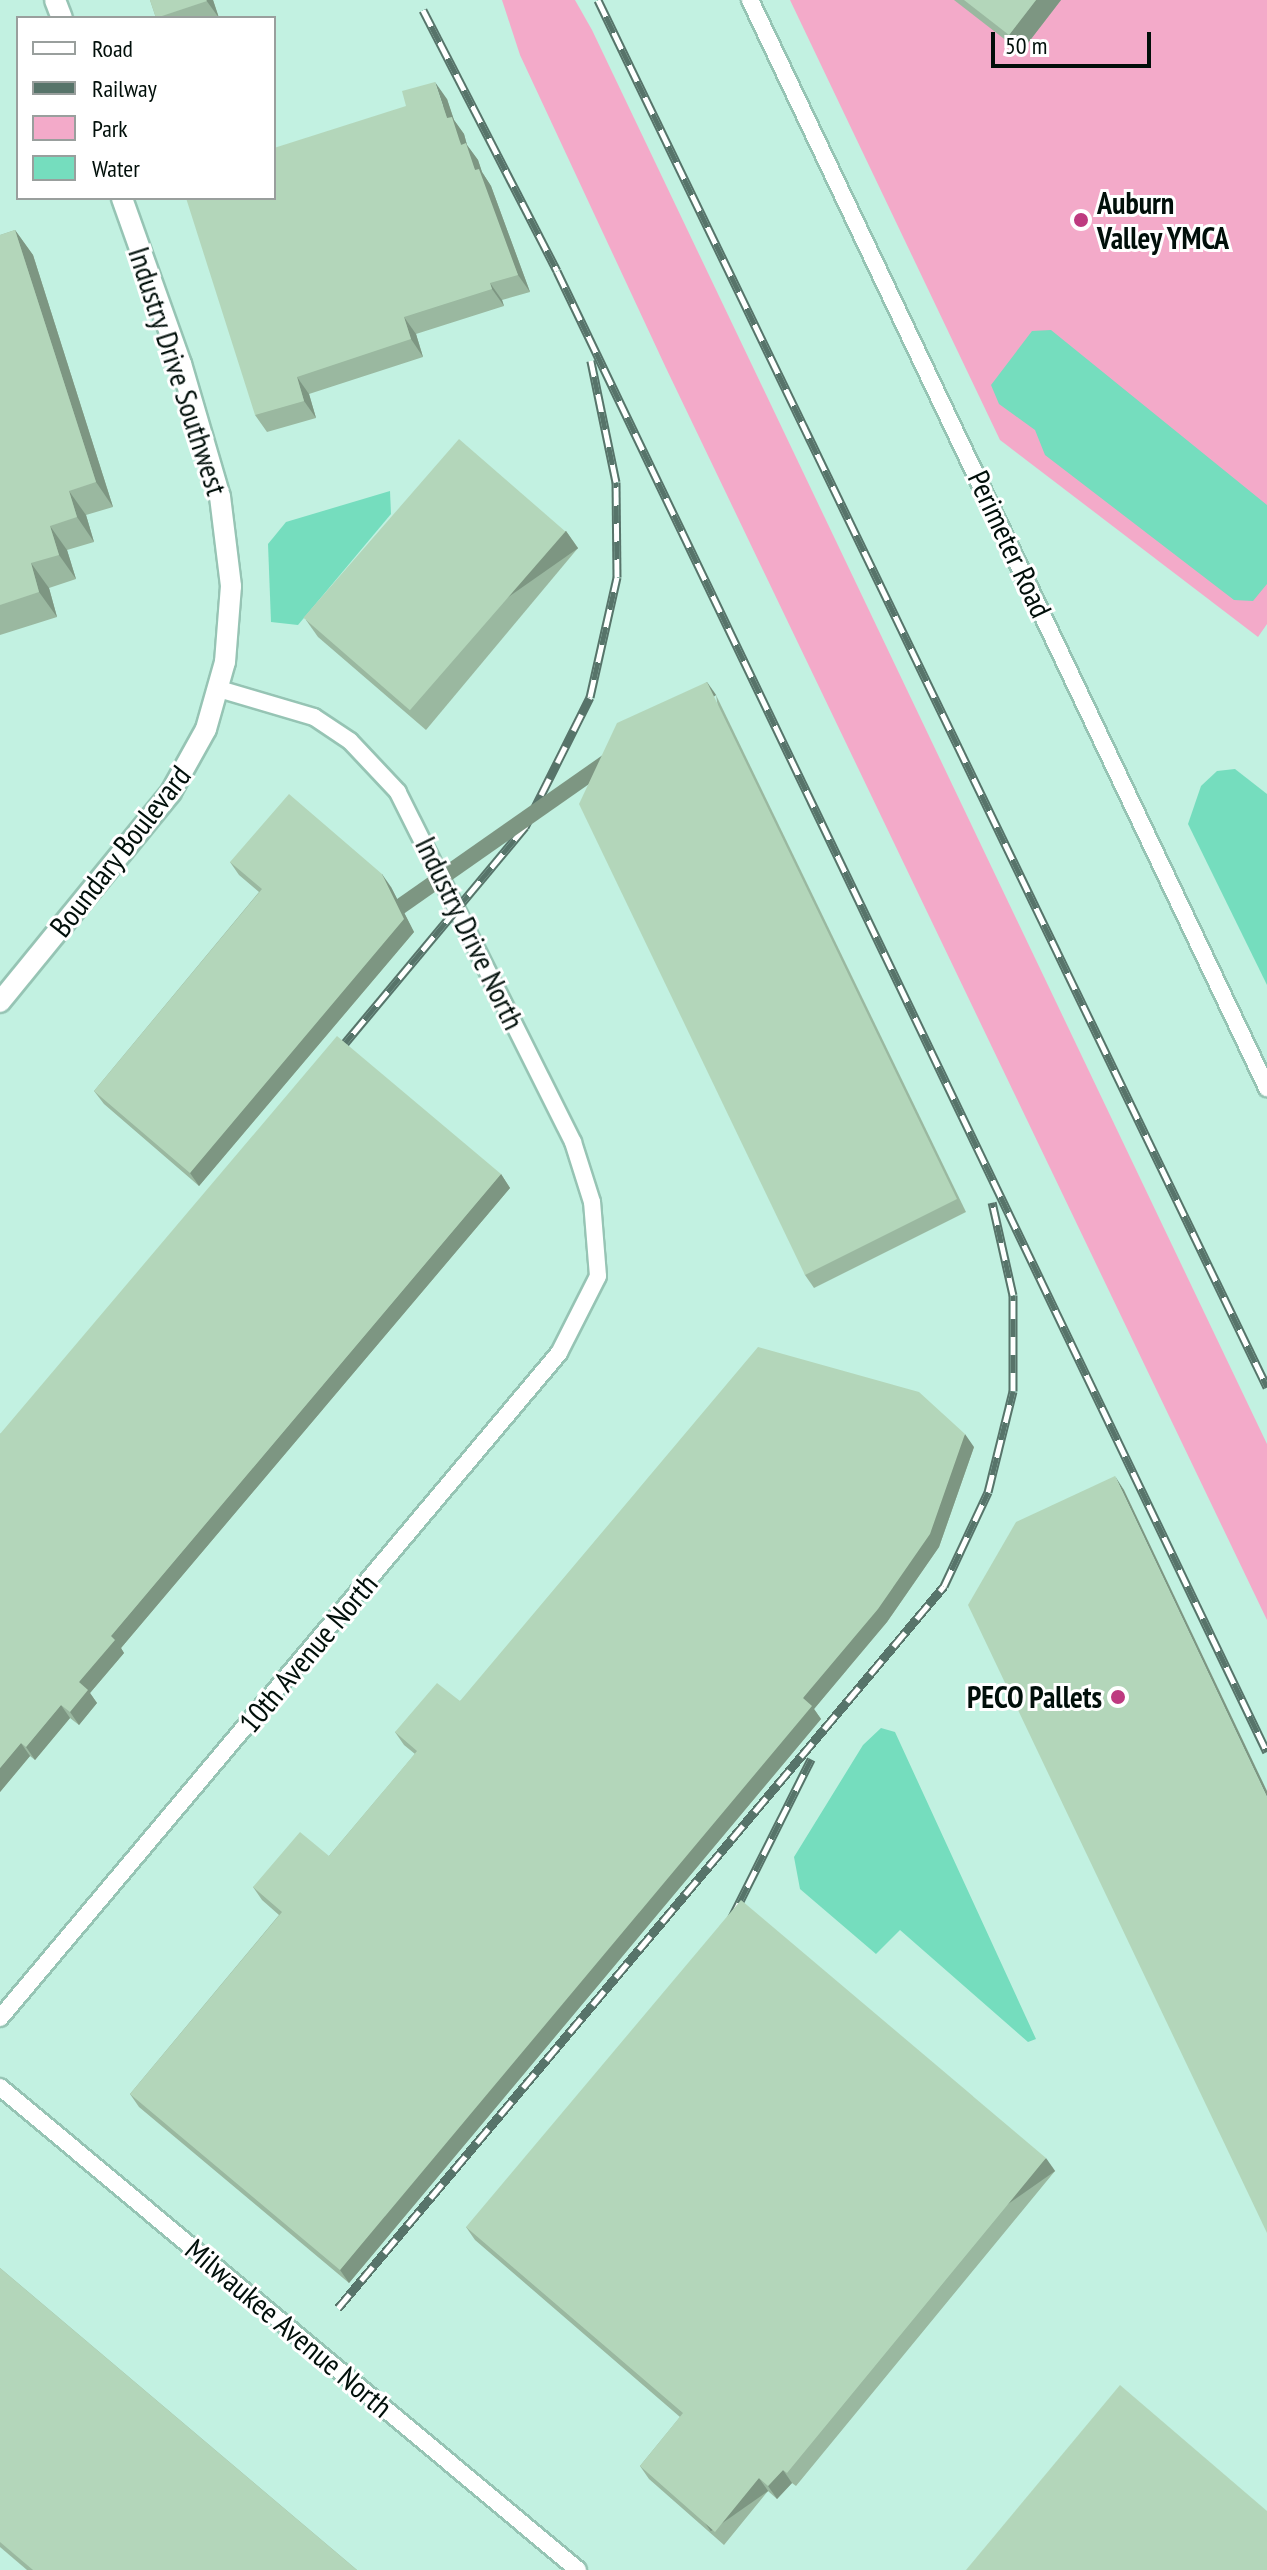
<!DOCTYPE html>
<style>
body{margin:0}
#map{position:relative;width:1267px;height:2570px;overflow:hidden;background:#c2f1e1;font-family:"PT Sans Narrow",sans-serif}
div>[style]{position:absolute}
[style*='--x']{left:calc(var(--x)*1px);top:calc(var(--y)*1px);width:calc(var(--w)*1px);rotate:calc(var(--a)*1deg)}
.green>*{inset:0;background:#f3aac9}
.water>*{inset:0;background:#75ddbe}
.roads{filter:drop-shadow(2px 0 #96c4b4) drop-shadow(-2px 0 #96c4b4) drop-shadow(0 2px #96c4b4) drop-shadow(0 -2px #96c4b4)}
.minor>*{height:16px;margin:-8px;padding:0 8px;transform-origin:8px;border-radius:8px;background:#fff}
.tertiary>*{height:20px;margin:-10px;padding:0 10px;transform-origin:10px;border-radius:10px;background:#fff}
.rail>*{height:9px;margin-top:-4.5px;transform-origin:0;background:repeating-linear-gradient(90deg,#fff 0 18px,#57746a 0 36px);box-sizing:border-box;border-block:2px solid #57746a}
.wall>*{inset:0;background:#9ab8a0}
.shaded-wall>*{inset:0;background:#7d9682;transform-origin:0 0}
.building>*{inset:0;background:#b3d6ba;transform-origin:0 0}
.dots>*{width:22px;height:22px;translate:-50% -50%;box-sizing:border-box;border:4px solid #fff;border-radius:50%}
span{translate:-50% -50%;white-space:nowrap;text-align:center;line-height:1.15;-webkit-text-stroke:6px #fff;paint-order:stroke}
.poi-label{font-size:30px;color:#010f0a;font-weight:700}
.left{translate:0 -50%;text-align:left}
.right{translate:-100% -50%;text-align:right}
.street-label{font-size:30px;color:#010f0a}
.legend{position:absolute;left:16px;top:16px;width:260px;height:184px;box-sizing:border-box;background:#fff;border:2px solid #999f9d;margin:0;padding:10px 14px;list-style:none;font-size:24px;color:#010f0a}
.legend li{display:flex;align-items:center;gap:16px;height:40px}
.legend b{width:40px;border:2px solid #999f9d}
.scale{position:absolute;left:991px;top:32px;width:160px;height:36px;box-sizing:border-box;border:4px solid #010f0a;border-top:0;padding-left:10px;font-size:24px;line-height:28px;white-space:nowrap;color:#010f0a;-webkit-text-stroke:6px #fff;paint-order:stroke}
</style>
<div id="map">
<div class="green">
<div style="clip-path:polygon(502px 0,575px 0,592px 30px,1267px 1444px,1267px 1620px,666px 368px,520px 55px)"></div>
<div style="clip-path:polygon(790px 0,1267px 0,1267px 624px,1258px 637px,1000px 440px)"></div>
</div>
<div class="water">
<div style="clip-path:polygon(1051px 330px,1267px 505px,1267px 584px,1253px 601px,1234px 600px,1045px 455px,1035px 430px,999px 404px,991px 385px,1032px 331px)"></div>
<div style="clip-path:polygon(390px 491px,391px 514px,298px 625px,271px 622px,268px 544px,286px 522px)"></div>
<div style="clip-path:polygon(1235px 769px,1267px 794px,1267px 985px,1188px 824px,1201px 786px,1217px 771px)"></div>
<div style="clip-path:polygon(881px 1728px,895px 1732px,1036px 2039px,1028px 2042px,900px 1930px,876px 1954px,800px 1889px,794px 1857px,863px 1745px)"></div>
</div>
<div class="roads">
<div class="minor">
<div style="--x:750;--y:0;--w:1205;--a:64.58"></div>
<div style="--x:0;--y:2018;--w:869;--a:-49.95"></div>
<div style="--x:559;--y:1353;--w:86;--a:-63.1"></div>
<div style="--x:598;--y:1276;--w:74;--a:-94.6"></div>
<div style="--x:592;--y:1202;--w:63;--a:-107.6"></div>
<div style="--x:573;--y:1142;--w:391;--a:-116.6"></div>
<div style="--x:398;--y:792;--w:70;--a:-133.3"></div>
<div style="--x:350;--y:741;--w:43;--a:-146.3"></div>
<div style="--x:314;--y:717;--w:99;--a:-163.6"></div>
<div style="--x:0;--y:2087;--w:753;--a:39.88"></div>
</div>
<div class="tertiary">
<div style="--x:55;--y:0;--w:19;--a:69"></div>
<div style="--x:0;--y:1002;--w:271;--a:-50.8"></div>
<div style="--x:171;--y:792;--w:72;--a:-60.9"></div>
<div style="--x:206;--y:729;--w:70;--a:-74.2"></div>
<div style="--x:225;--y:662;--w:76;--a:-85.5"></div>
<div style="--x:231;--y:586;--w:90;--a:-97"></div>
<div style="--x:220;--y:497;--w:139;--a:-106.3"></div>
<div style="--x:181;--y:364;--w:176;--a:-109.6"></div>
</div>
</div>
<div class="rail">
<div style="--x:598;--y:0;--w:1540;--a:64.25"></div>
<div style="--x:423;--y:10;--w:293;--a:62.8"></div>
<div style="--x:557;--y:271;--w:1642;--a:64.39"></div>
<div style="--x:330;--y:1061;--w:305;--a:-50.2"></div>
<div style="--x:525;--y:827;--w:145;--a:-63.4"></div>
<div style="--x:590;--y:697;--w:123;--a:-77.3"></div>
<div style="--x:617;--y:577;--w:95;--a:-90.6"></div>
<div style="--x:616;--y:482;--w:124;--a:-101.7"></div>
<div style="--x:731;--y:1919;--w:179;--a:-63.4"></div>
<div style="--x:338;--y:2308;--w:943;--a:-49.99"></div>
<div style="--x:944;--y:1586;--w:104;--a:-64.9"></div>
<div style="--x:988;--y:1492;--w:104;--a:-76.1"></div>
<div style="--x:1013;--y:1391;--w:96;--a:-90"></div>
<div style="--x:1013;--y:1295;--w:95;--a:-102.7"></div>
</div>
<div class="wall">
<div style="clip-path:polygon(150px 0,213px 0,219px 18px,156px 18px)"></div>
<div style="clip-path:polygon(954px 0,1061px 0,1021px 52px)"></div>
<div style="clip-path:polygon(447px 99px,454px 120px,464px 134px,467px 145px,478px 160px,482px 172px,491px 186px,530px 292px,502px 300px,504px 306px,416px 334px,423px 357px,309px 394px,316px 418px,267px 432px,255px 415px)"></div>
<div style="clip-path:polygon(15px 230px,33px 255px,113px 507px,86px 515px,94px 542px,67px 550px,76px 579px,49px 588px,57px 617px,0 635px,0 235px)"></div>
<div style="clip-path:polygon(566px 531px,578px 548px,426px 730px,318px 637px,306px 620px)"></div>
<div style="clip-path:polygon(716px 695px,966px 1212px,814px 1288px,805px 1275px)"></div>
<div style="clip-path:polygon(230px 862px,391px 887px,414px 932px,199px 1186px,104px 1104px,94px 1091px,259px 892px,239px 875px)"></div>
<div style="clip-path:polygon(501px 1174px,510px 1188px,121px 1648px,124px 1653px,90px 1693px,97px 1703px,79px 1725px,70px 1718px,35px 1760px,30px 1756px,0 1792px,0 1434px)"></div>
<div style="clip-path:polygon(974px 1447px,939px 1547px,887px 1622px,814px 1709px,821px 1719px,349px 2283px,139px 2107px,130px 2094px,279px 1915px,262px 1900px,253px 1887px,329px 1856px,415px 1754px,404px 1745px,395px 1732px,460px 1701px)"></div>
<div style="clip-path:polygon(1055px 2171px,796px 2486px,792px 2483px,777px 2499px,768px 2491px,724px 2545px,649px 2479px,640px 2466px,680px 2417px,475px 2240px,466px 2227px)"></div>
<div style="clip-path:polygon(0 2268px,357px 2570px,27px 2570px,0 2547px)"></div>
</div>
<div class="shaded-wall">
<div style="clip-path:polygon(206px 0,213px 0,219px 18px)"></div>
<div style="clip-path:polygon(1036px 0,1061px 0,1021px 52px,1009px 35px)"></div>
<div style="clip-path:polygon(435px 82px,447px 99px,454px 120px,464px 134px,467px 145px,478px 160px,482px 172px,491px 186px,530px 292px,518px 275px,475px 170px,447px 118px)"></div>
<div style="clip-path:polygon(15px 230px,33px 255px,113px 507px,96px 482px)"></div>
<div style="clip-path:polygon(490px 283px,502px 300px,504px 306px,492px 289px)"></div>
<div style="clip-path:polygon(404px 317px,416px 334px,423px 357px,411px 339px)"></div>
<div style="clip-path:polygon(297px 377px,309px 394px,316px 418px,304px 401px)"></div>
<div style="clip-path:polygon(69px 491px,86px 515px,94px 542px,77px 517px)"></div>
<div style="clip-path:polygon(50px 526px,67px 550px,76px 579px,59px 555px)"></div>
<div style="left:566px;top:531px;width:21px;height:236px;rotate:55deg"></div>
<div style="clip-path:polygon(31px 563px,49px 588px,57px 617px,39px 592px)"></div>
<div style="left:707px;top:682px;width:16px;height:574px;rotate:55deg"></div>
<div style="clip-path:polygon(382px 874px,391px 887px,414px 932px,199px 1186px,190px 1173px)"></div>
<div style="clip-path:polygon(501px 1174px,510px 1188px,121px 1648px,124px 1653px,90px 1693px,97px 1703px,79px 1725px,70px 1712px,79px 1682px,111px 1636px)"></div>
<div style="clip-path:polygon(965px 1434px,974px 1447px,939px 1547px,887px 1622px,814px 1709px,821px 1719px,349px 2283px,340px 2270px,803px 1698px)"></div>
<div style="clip-path:polygon(1115px 1476px,1124px 1490px,1267px 1791px,1267px 1797px)"></div>
<div style="clip-path:polygon(61px 1705px,70px 1718px,35px 1760px,26px 1747px)"></div>
<div style="clip-path:polygon(21px 1743px,30px 1756px,0 1792px,0 1768px)"></div>
<div style="left:1046px;top:2158px;width:16px;height:408px;rotate:55deg"></div>
<div style="clip-path:polygon(783px 2470px,792px 2483px,777px 2499px,768px 2486px)"></div>
<div style="left:759px;top:2478px;width:16px;height:70px;rotate:55deg"></div>
</div>
<div class="building">
<div style="clip-path:polygon(150px 0,206px 0,207px 1px,156px 18px)"></div>
<div style="clip-path:polygon(964px 0,1036px 0,1009px 35px)"></div>
<div style="clip-path:polygon(435px 82px,447px 118px,452px 117px,461px 145px,466px 143px,475px 170px,479px 169px,518px 275px,490px 283px,492px 289px,404px 317px,411px 339px,297px 377px,304px 401px,255px 415px,186px 198px,274px 198px,274px 148px,406px 106px,402px 91px)"></div>
<div style="clip-path:polygon(15px 230px,96px 482px,69px 491px,77px 517px,50px 526px,59px 555px,31px 563px,39px 592px,0 605px,0 235px)"></div>
<div style="left:459px;top:439px;width:141px;height:237px;rotate:41deg"></div>
<div style="clip-path:polygon(707px 682px,957px 1199px,805px 1275px,579px 804px,617px 723px)"></div>
<div style="clip-path:polygon(289px 794px,382px 874px,404px 919px,190px 1173px,94px 1091px,262px 889px,230px 862px)"></div>
<div style="clip-path:polygon(337px 1036px,501px 1174px,111px 1636px,115px 1640px,79px 1682px,88px 1690px,70px 1712px,61px 1705px,26px 1747px,21px 1743px,0 1768px,0 1434px)"></div>
<div style="clip-path:polygon(758px 1347px,919px 1392px,965px 1434px,930px 1534px,878px 1609px,803px 1698px,812px 1706px,340px 2270px,130px 2094px,282px 1912px,253px 1887px,300px 1832px,329px 1856px,417px 1751px,395px 1732px,437px 1683px,460px 1701px)"></div>
<div style="clip-path:polygon(1115px 1476px,1267px 1797px,1267px 2233px,968px 1605px,1016px 1522px)"></div>
<div style="clip-path:polygon(741px 1900px,1046px 2158px,787px 2473px,783px 2470px,768px 2486px,759px 2478px,715px 2532px,640px 2466px,683px 2413px,466px 2227px)"></div>
<div style="clip-path:polygon(0 2268px,357px 2570px,33px 2570px,0 2542px)"></div>
<div style="clip-path:polygon(1120px 2385px,1267px 2511px,1267px 2570px,966px 2570px)"></div>
</div>
<div class="dots">
<div style="left:1081px;top:220px;background:#be3a80"></div>
<div style="left:1118px;top:1697px;background:#be3a80"></div>
</div>
<div class="poi-label">
<span class="left" style="left:1097px;top:220px">Auburn<br>Valley YMCA</span>
<span class="right" style="left:1102px;top:1697px">PECO Pallets</span>
</div>
<div class="street-label">
<span style="left:178px;top:371px;rotate:72deg">Industry Drive Southwest</span>
<span style="left:1010px;top:544px;rotate:65deg">Perimeter Road</span>
<span style="left:120px;top:851px;rotate:-52deg">Boundary Boulevard</span>
<span style="left:470px;top:933px;rotate:64deg">Industry Drive North</span>
<span style="left:308px;top:1653px;rotate:-50deg">10th Avenue North</span>
<span style="left:289px;top:2328px;rotate:40deg">Milwaukee Avenue North</span>
</div>
<ul class="legend">
<li><b style="height:10px;background:#fff"></b>Road</li>
<li><b style="height:10px;background:#57746a"></b>Railway</li>
<li><b style="height:22px;background:#f3aac9"></b>Park</li>
<li><b style="height:22px;background:#75ddbe"></b>Water</li>
</ul>
<div class="scale">50 m</div>
</div>
